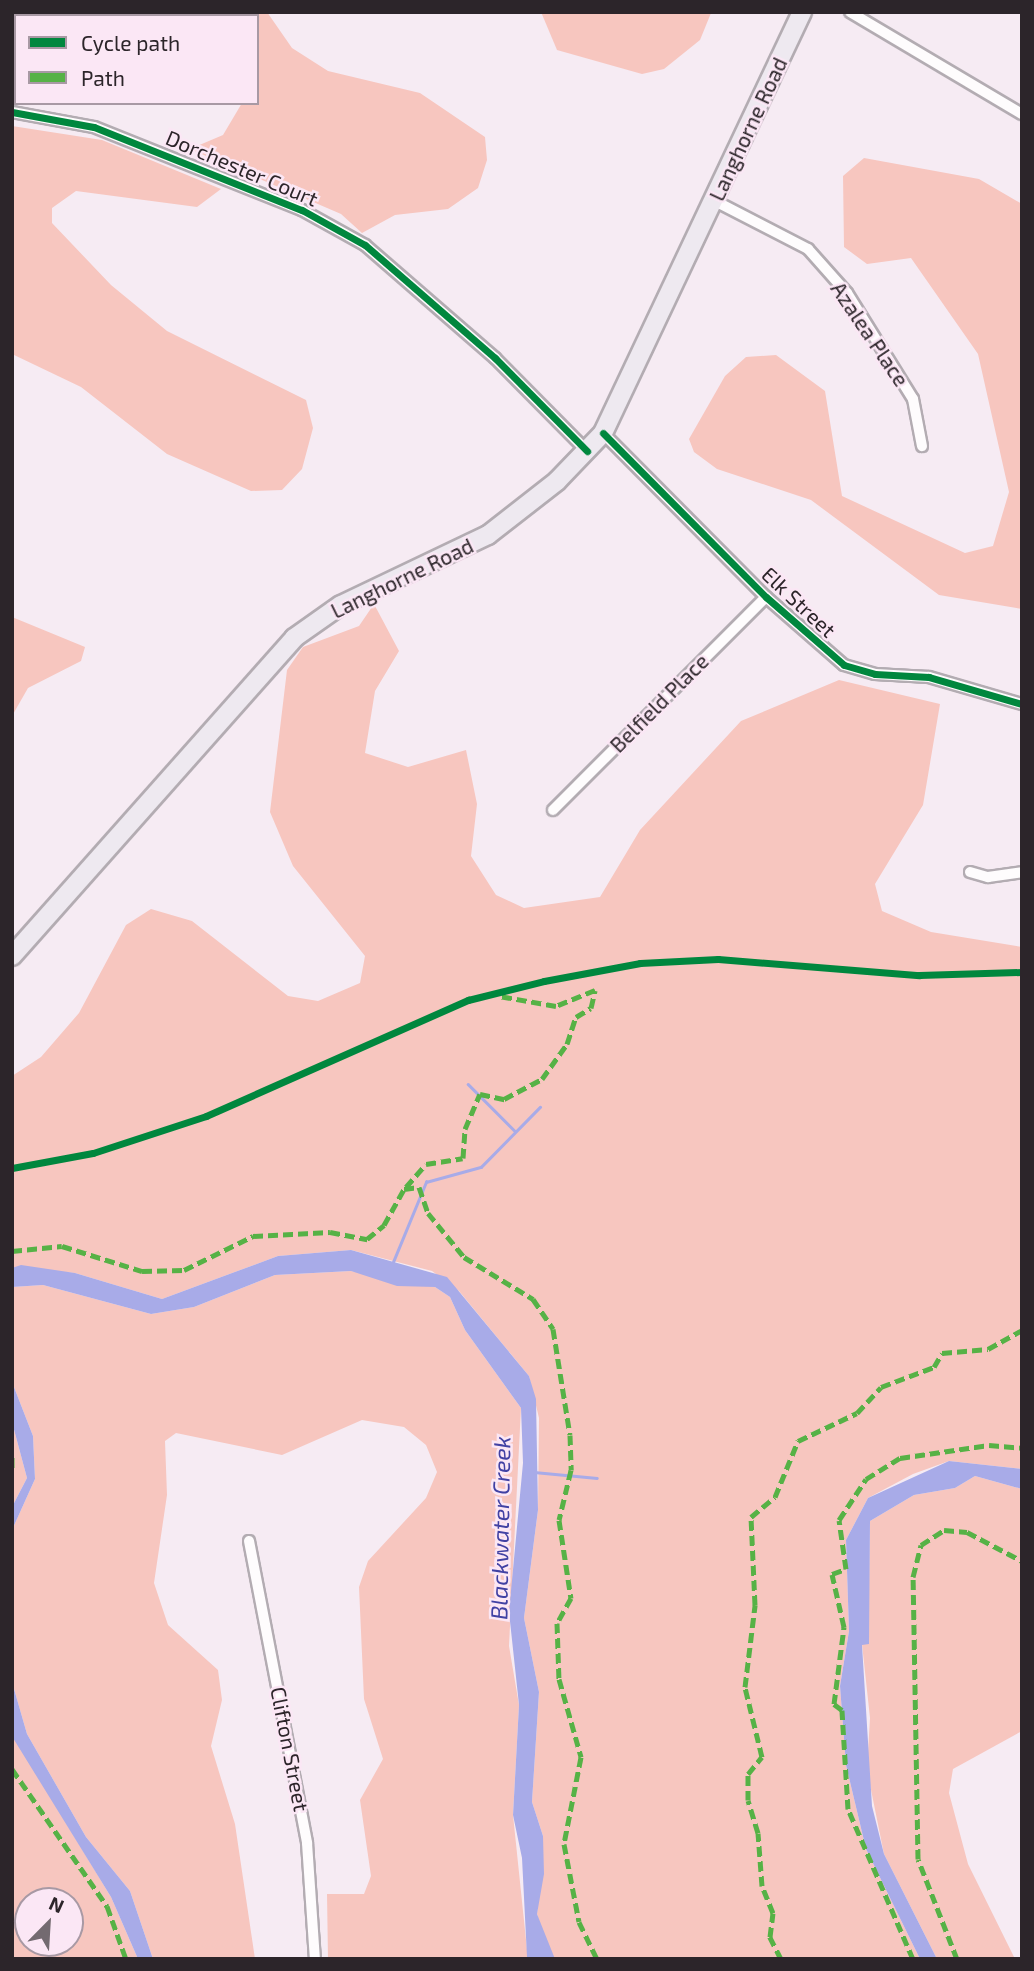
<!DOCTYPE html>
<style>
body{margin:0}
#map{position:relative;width:1034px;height:1971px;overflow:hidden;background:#f6ebf3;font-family:"Exo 2",sans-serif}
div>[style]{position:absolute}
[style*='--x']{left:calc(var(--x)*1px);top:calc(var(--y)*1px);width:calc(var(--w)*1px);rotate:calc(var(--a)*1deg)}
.forest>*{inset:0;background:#f7c6bf}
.water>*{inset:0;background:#a8abe8}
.stream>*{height:2.5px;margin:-1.25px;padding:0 1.25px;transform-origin:1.25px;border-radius:1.25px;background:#a8abe8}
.roads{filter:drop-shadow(2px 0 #b3acb2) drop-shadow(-2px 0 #b3acb2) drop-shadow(0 2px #b3acb2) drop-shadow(0 -2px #b3acb2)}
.minor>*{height:10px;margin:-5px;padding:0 5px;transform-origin:5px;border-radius:5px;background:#fefcfd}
.primary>*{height:18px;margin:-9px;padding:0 9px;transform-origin:9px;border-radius:9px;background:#eee9f0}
.quiet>*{height:5px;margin-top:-2.5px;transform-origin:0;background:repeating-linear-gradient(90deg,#56b246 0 10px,transparent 0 15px)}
.cycleway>*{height:7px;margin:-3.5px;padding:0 3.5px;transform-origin:3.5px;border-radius:3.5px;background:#00873e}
span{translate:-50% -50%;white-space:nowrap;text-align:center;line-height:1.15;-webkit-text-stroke:5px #fbe7f5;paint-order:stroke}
.street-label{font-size:21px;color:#2c252a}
.water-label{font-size:23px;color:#4141a3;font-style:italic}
.frame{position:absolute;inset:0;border:14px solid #2c252a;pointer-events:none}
.legend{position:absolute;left:14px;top:14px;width:245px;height:91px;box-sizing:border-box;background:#fbe7f5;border:2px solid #a899a4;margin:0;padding:9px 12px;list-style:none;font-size:21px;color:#2c252a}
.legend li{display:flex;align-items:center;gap:14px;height:35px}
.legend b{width:35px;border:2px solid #a899a4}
.north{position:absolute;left:14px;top:1887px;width:70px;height:70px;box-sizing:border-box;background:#fbe7f5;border:2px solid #a899a4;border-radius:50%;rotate:24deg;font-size:19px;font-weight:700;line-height:28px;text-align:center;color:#2c252a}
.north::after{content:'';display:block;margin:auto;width:24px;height:32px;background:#736a70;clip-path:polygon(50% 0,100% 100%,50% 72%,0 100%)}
</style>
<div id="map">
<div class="forest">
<div style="clip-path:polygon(152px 12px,267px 12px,292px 48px,328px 71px,420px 93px,485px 137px,487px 160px,478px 188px,448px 209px,395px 215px,362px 233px,341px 214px,190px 149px,223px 135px,242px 103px,257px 103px,257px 16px)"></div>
<div style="clip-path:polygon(541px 12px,711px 12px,711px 13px,700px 40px,664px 69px,642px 74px,557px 50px)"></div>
<div style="clip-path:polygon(12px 126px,102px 140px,221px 189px,197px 207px,76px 191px,52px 208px,52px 223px,111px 285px,167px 331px,306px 400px,313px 428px,302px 469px,282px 490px,251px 491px,167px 454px,81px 387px,12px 354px)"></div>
<div style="clip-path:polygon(864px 158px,979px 179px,1022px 204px,1022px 609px,939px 595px,811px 500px,717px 469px,694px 452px,689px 439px,725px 376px,746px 357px,776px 355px,825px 391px,842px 496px,965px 553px,993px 546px,1009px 492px,978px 354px,911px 258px,867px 264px,844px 247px,843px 176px)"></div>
<div style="clip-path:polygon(374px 604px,399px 651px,375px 691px,365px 753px,408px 767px,466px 750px,477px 804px,471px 856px,496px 895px,524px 908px,600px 897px,640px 830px,741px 721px,839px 680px,940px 704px,923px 805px,875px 884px,882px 911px,931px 932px,1022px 947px,1022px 1469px,949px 1461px,913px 1474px,868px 1498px,846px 1540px,849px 1631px,840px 1686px,846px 1765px,866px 1849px,920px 1959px,555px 1959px,546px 1947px,537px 1914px,543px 1836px,532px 1802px,539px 1692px,524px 1618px,538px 1510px,539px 1418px,529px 1376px,459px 1291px,432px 1271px,351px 1250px,278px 1256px,162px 1299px,75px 1273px,12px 1268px,12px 1076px,41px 1057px,79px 1013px,126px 925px,151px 909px,192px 921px,288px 996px,318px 1001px,360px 983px,365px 956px,293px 866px,270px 812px,287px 670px,303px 647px,359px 626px)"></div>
<div style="clip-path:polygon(12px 617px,85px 647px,81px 661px,28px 688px,12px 716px)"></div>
<div style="clip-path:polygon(351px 1271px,435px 1287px,450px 1297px,465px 1330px,521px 1408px,509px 1646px,519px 1705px,513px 1815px,528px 1959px,328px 1959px,327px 1894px,364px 1894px,371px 1876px,360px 1800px,383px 1759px,364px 1699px,359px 1587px,368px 1561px,426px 1498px,437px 1472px,426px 1445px,404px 1427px,362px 1420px,282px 1455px,176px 1433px,165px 1441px,167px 1495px,154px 1583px,168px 1625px,218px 1670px,222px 1700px,211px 1746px,235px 1824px,255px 1959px,153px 1959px,130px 1891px,86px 1837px,27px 1734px,12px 1682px,12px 1530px,35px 1479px,33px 1436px,12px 1382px,12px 1287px,43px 1285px,151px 1314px,194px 1307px,275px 1275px)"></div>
<div style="clip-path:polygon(12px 1422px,27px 1478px,12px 1507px)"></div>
<div style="clip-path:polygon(975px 1476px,1022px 1489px,1022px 1731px,953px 1769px,949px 1793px,968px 1864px,1015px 1959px,937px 1959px,884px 1854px,867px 1770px,870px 1718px,862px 1644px,868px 1644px,870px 1521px,914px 1495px,955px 1488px)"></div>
<div style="clip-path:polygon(evenodd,12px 1734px,111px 1897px,138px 1959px,12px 1959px,12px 1734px,28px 1901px,70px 1901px,70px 1943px,28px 1943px,28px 1901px)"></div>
</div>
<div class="water">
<div style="clip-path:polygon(351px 1250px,447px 1277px,529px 1376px,536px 1399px,538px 1510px,524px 1618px,539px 1692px,532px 1802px,543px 1836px,544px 1874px,537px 1914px,555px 1959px,527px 1957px,522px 1858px,513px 1815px,519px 1705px,509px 1612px,523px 1463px,521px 1408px,465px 1330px,450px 1297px,435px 1287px,397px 1286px,351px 1271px,275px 1275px,194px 1307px,151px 1314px,43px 1285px,12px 1287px,12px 1268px,21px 1265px,75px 1273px,162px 1299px,278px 1256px)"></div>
<div style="clip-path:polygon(12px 1382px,33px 1436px,35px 1479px,12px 1530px,12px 1507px,27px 1478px,12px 1422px)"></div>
<div style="clip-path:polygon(949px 1461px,1022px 1469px,1022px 1489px,975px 1476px,955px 1488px,914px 1495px,870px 1521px,869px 1644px,862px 1645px,872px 1806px,884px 1854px,937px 1959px,920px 1959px,866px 1849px,846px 1765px,840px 1686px,849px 1631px,846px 1540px,868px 1498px)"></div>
<div style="clip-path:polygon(12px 1682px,27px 1734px,86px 1837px,130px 1891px,153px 1959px,138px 1959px,111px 1897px,13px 1738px)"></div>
</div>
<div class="stream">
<div style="--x:468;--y:1084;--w:66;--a:45"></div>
<div style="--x:393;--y:1262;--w:87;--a:-67.6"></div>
<div style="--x:426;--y:1182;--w:57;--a:-15.3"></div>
<div style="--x:481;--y:1167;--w:84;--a:-45.5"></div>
<div style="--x:534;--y:1472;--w:63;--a:5.4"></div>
</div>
<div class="roads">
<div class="minor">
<div style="--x:850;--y:12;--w:200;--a:30.7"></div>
<div style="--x:12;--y:112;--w:83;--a:10.4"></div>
<div style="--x:94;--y:127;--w:224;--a:21.8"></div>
<div style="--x:302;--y:210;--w:72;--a:29.1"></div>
<div style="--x:365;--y:245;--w:172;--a:41"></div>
<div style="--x:495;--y:358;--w:131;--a:45.3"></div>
<div style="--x:715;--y:201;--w:105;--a:27.3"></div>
<div style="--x:808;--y:249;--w:59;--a:48.4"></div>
<div style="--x:847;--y:293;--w:125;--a:58.1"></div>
<div style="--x:913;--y:399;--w:48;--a:79.2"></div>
<div style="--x:603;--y:433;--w:231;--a:45.2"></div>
<div style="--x:766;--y:597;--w:103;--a:41.1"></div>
<div style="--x:844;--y:665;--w:32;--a:16"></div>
<div style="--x:875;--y:674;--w:54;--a:3.2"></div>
<div style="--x:929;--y:677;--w:97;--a:16.2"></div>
<div style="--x:553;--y:810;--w:301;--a:-45"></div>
<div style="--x:970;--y:872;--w:19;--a:16"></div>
<div style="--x:988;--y:877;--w:34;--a:-8"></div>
<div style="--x:249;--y:1541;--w:308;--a:79.1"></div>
<div style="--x:307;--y:1843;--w:116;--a:86.1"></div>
</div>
<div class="primary">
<div style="--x:12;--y:956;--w:425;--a:-48.4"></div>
<div style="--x:294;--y:638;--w:57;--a:-35.1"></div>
<div style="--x:341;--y:605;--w:163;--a:-25.5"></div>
<div style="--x:488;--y:535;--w:88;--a:-38"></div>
<div style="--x:557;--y:481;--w:66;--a:-46.2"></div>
<div style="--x:603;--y:433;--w:466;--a:-64.7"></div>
</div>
</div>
<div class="quiet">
<div style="--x:406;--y:1187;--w:30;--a:-49"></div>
<div style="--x:426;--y:1164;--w:37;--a:-9"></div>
<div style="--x:463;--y:1158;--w:29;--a:-86"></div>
<div style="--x:465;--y:1129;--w:38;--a:-67"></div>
<div style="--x:480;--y:1094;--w:25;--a:12"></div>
<div style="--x:504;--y:1099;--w:43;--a:-27.8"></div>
<div style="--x:542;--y:1079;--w:43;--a:-54.5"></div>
<div style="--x:567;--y:1044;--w:28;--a:-72"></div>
<div style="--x:576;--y:1017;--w:17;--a:-31"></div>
<div style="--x:591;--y:1008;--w:18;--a:-77"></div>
<div style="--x:595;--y:990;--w:42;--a:157.7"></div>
<div style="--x:556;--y:1006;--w:58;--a:-170"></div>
<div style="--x:12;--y:1251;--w:50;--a:-5.7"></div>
<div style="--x:62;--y:1246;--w:84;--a:17.4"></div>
<div style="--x:142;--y:1271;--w:42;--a:-1.4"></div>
<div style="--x:184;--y:1270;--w:77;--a:-26.2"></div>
<div style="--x:253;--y:1236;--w:77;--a:-3"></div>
<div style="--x:330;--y:1232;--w:38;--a:11"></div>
<div style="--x:367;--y:1239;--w:22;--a:-39"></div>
<div style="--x:384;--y:1225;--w:41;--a:-60.9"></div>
<div style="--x:404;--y:1189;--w:15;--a:-8"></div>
<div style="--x:419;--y:1187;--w:28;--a:71"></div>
<div style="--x:428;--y:1213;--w:57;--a:50.7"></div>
<div style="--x:464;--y:1257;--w:81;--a:31.3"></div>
<div style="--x:533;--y:1299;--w:36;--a:56"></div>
<div style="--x:553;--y:1329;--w:107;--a:80.9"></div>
<div style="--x:570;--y:1435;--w:35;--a:88"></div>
<div style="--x:571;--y:1470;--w:51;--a:103.5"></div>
<div style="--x:559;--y:1520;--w:79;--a:81.3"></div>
<div style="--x:571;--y:1598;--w:29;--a:119"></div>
<div style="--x:557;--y:1623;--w:56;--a:88"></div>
<div style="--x:559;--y:1679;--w:81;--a:74.2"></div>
<div style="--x:581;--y:1757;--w:89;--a:101.1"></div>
<div style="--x:564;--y:1844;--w:79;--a:79.1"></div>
<div style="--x:579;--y:1922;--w:41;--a:64.1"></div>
<div style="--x:12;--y:1457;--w:12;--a:90"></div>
<div style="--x:12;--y:1769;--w:167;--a:55.3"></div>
<div style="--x:107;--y:1906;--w:56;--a:70.3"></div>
<div style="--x:781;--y:1959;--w:25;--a:-117"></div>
<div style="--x:770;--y:1937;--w:24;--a:-83"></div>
<div style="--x:773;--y:1913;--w:29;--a:-112"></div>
<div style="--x:762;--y:1886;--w:53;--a:-94.3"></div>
<div style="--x:758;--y:1833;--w:34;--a:-107"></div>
<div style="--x:748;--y:1800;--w:26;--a:-90"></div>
<div style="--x:748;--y:1774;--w:22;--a:-51"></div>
<div style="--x:762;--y:1757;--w:72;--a:-103.7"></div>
<div style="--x:745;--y:1687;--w:83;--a:-83"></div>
<div style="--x:755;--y:1605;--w:88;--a:-92.6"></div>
<div style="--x:751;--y:1517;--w:31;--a:-40"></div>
<div style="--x:775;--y:1497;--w:61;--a:-67.7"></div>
<div style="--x:798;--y:1441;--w:65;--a:-25.4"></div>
<div style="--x:857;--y:1413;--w:35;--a:-47"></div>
<div style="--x:881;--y:1387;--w:57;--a:-20.7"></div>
<div style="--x:934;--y:1367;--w:16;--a:-60"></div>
<div style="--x:942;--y:1353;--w:46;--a:-5"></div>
<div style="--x:988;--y:1349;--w:39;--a:-29"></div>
<div style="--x:913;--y:1959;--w:163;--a:-113.4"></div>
<div style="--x:848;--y:1809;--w:99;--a:-93.5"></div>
<div style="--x:842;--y:1710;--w:10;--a:-143"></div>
<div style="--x:834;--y:1704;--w:78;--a:-82.6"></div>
<div style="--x:844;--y:1627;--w:54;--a:-102.8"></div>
<div style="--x:832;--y:1574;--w:15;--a:-20"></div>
<div style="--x:846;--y:1569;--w:49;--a:-98.1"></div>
<div style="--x:839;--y:1520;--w:49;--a:-56.6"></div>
<div style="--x:866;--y:1479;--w:40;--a:-32"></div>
<div style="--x:900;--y:1458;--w:90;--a:-8.3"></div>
<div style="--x:989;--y:1445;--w:33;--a:5"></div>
<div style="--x:957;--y:1959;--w:107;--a:-111.3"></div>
<div style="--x:918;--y:1859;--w:282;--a:-91"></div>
<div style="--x:913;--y:1577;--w:33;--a:-76"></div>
<div style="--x:921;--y:1545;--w:27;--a:-33"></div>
<div style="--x:944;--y:1530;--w:23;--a:5"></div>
<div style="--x:967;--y:1532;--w:62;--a:27.8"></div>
</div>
<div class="cycleway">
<div style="--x:12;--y:112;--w:83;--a:10.4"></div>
<div style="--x:94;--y:127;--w:224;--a:21.8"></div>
<div style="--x:302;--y:210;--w:72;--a:29.1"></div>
<div style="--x:365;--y:245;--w:172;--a:41"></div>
<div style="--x:495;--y:358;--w:131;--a:45.3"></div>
<div style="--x:603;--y:433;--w:231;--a:45.2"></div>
<div style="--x:766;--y:597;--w:103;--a:41.1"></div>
<div style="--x:844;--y:665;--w:32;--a:16"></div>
<div style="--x:875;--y:674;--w:54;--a:3.2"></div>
<div style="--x:929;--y:677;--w:97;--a:16.2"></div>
<div style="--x:12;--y:1168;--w:82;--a:-10.5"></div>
<div style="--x:93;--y:1153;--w:119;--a:-18.1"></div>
<div style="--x:206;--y:1116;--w:287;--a:-23.9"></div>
<div style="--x:468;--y:1000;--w:78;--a:-14"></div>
<div style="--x:544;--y:981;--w:98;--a:-10.6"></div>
<div style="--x:640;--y:963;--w:78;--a:-2.9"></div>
<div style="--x:718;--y:959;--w:202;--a:4.6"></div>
<div style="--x:919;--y:975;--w:103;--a:-1.7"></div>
</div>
<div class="street-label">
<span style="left:748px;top:129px;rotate:-65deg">Langhorne Road</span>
<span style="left:242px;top:168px;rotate:23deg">Dorchester Court</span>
<span style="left:870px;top:334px;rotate:56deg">Azalea Place</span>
<span style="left:402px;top:578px;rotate:-26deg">Langhorne Road</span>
<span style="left:799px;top:602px;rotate:43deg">Elk Street</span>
<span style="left:659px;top:703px;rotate:-45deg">Belfield Place</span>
<span style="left:290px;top:1749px;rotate:79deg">Clifton Street</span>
</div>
<div class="water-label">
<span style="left:500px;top:1528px;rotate:-89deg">Blackwater Creek</span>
</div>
<div class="frame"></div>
<ul class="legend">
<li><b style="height:9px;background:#00873e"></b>Cycle path</li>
<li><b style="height:9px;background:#56b246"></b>Path</li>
</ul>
<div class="north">N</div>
</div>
